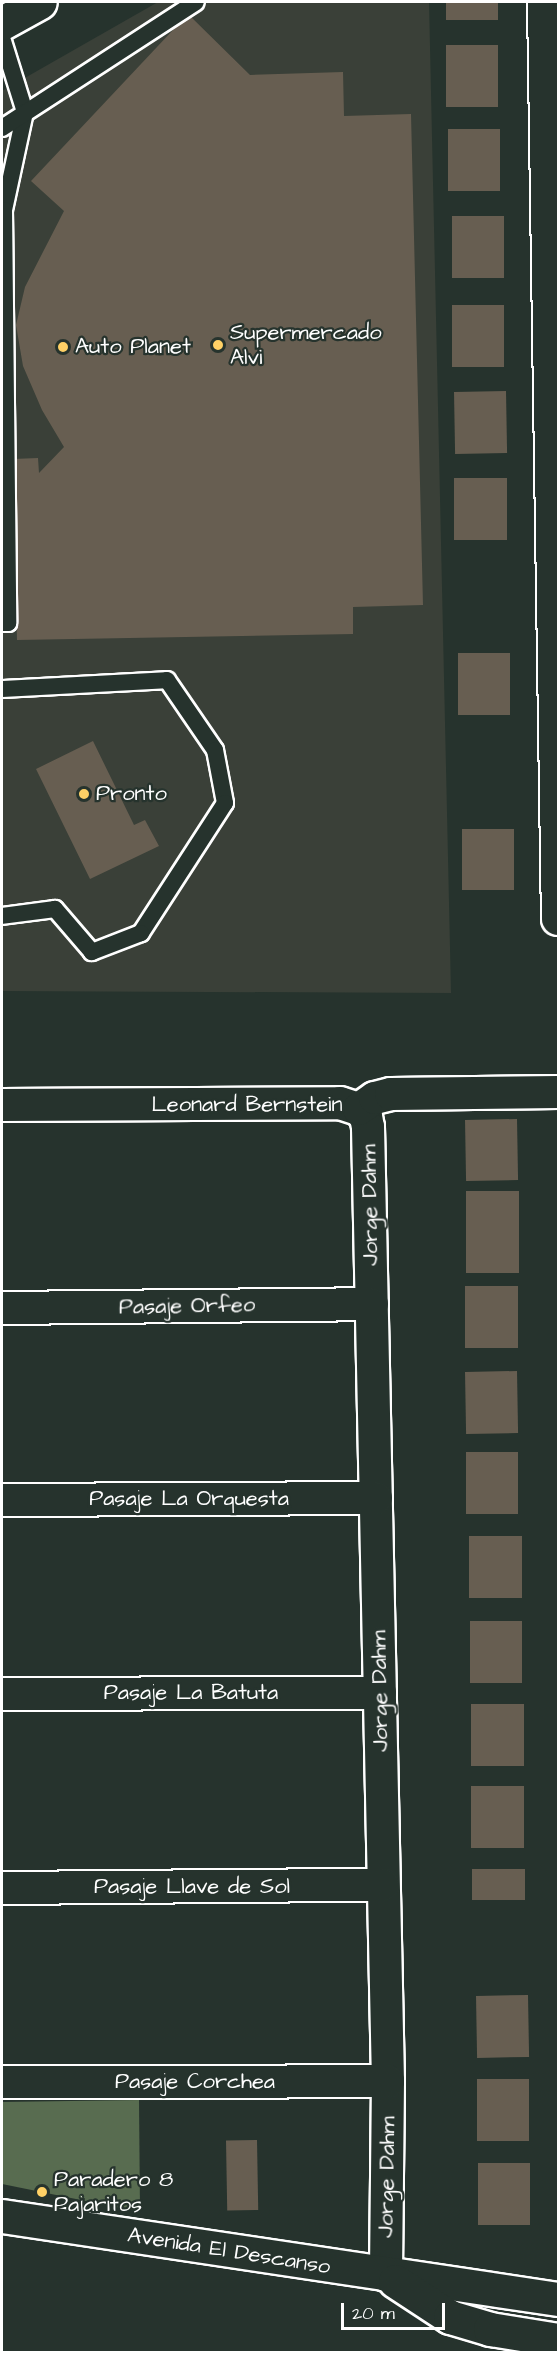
<!DOCTYPE html>
<style>
body{margin:0}
#map{position:relative;width:560px;height:2354px;overflow:hidden;background:#26332d;font-family:"Architects Daughter",sans-serif}
div>[style]{position:absolute}
[style*='--x']{left:calc(var(--x)*1px);top:calc(var(--y)*1px);width:calc(var(--w)*1px);rotate:calc(var(--a)*1deg)}
.built>*{inset:0;background:#3a4038}
.green>*{inset:0;background:#586c50}
.building>*{inset:0;background:#675e51;transform-origin:0 0}
.roads{filter:drop-shadow(2px 0 #fff) drop-shadow(-2px 0 #fff) drop-shadow(0 2px #fff) drop-shadow(0 -2px #fff)}
.lane>*{height:16px;margin:-8px;padding:0 8px;transform-origin:8px;border-radius:8px;background:#26332d}
.street>*{height:32px;margin:-16px;padding:0 16px;transform-origin:16px;border-radius:16px;background:#26332d}
.secondary>*{height:33px;margin:-16.5px;padding:0 16.5px;transform-origin:16.5px;border-radius:16.5px;background:#26332d}
.dots>*{width:16px;height:16px;translate:-50% -50%;box-sizing:border-box;border:3px solid #26332d;border-radius:50%}
span{translate:-50% -50%;white-space:nowrap;text-align:center;line-height:1.15;-webkit-text-stroke:4.5px #26332d;paint-order:stroke}
.poi-label{font-size:22px;color:#fff}
.left{translate:0 -50%;text-align:left}
.street-label{font-size:22px;color:#fff}
.frame{position:absolute;inset:0;border:3px solid #fff;pointer-events:none}
.scale{position:absolute;left:341px;top:2303px;width:104px;height:27px;box-sizing:border-box;border:3px solid #fff;border-top:0;padding-left:8px;font-size:18px;line-height:21px;white-space:nowrap;color:#fff;-webkit-text-stroke:4px #26332d;paint-order:stroke}
</style>
<div id="map">
<div class="built">
<div style="clip-path:polygon(158px 2px,429px 2px,451px 993px,2px 991px,2px 91px)"></div>
</div>
<div class="green">
<div style="clip-path:polygon(139px 2100px,140px 2212px,2px 2184px,2px 2102px)"></div>
</div>
<div class="building">
<div style="left:446px;top:2px;width:52px;height:18px"></div>
<div style="clip-path:polygon(188px 14px,250px 75px,343px 72px,344px 116px,411px 114px,423px 605px,353px 607px,353px 634px,17px 640px,13px 459px,38px 458px,39px 473px,64px 447px,42px 410px,23px 366px,16px 325px,25px 287px,64px 211px,31px 181px)"></div>
<div style="left:446px;top:45px;width:52px;height:62px"></div>
<div style="left:448px;top:129px;width:52px;height:62px"></div>
<div style="left:452px;top:216px;width:52px;height:62px"></div>
<div style="left:452px;top:305px;width:52px;height:62px"></div>
<div style="left:506px;top:391px;width:62px;height:52px;rotate:89deg"></div>
<div style="left:454px;top:478px;width:53px;height:62px"></div>
<div style="left:458px;top:653px;width:52px;height:62px"></div>
<div style="clip-path:polygon(93px 741px,134px 825px,145px 820px,159px 846px,90px 879px,36px 769px)"></div>
<div style="left:462px;top:829px;width:52px;height:61px"></div>
<div style="left:517px;top:1119px;width:61px;height:52px;rotate:89deg"></div>
<div style="left:466px;top:1191px;width:53px;height:82px"></div>
<div style="left:465px;top:1286px;width:53px;height:62px"></div>
<div style="left:517px;top:1371px;width:62px;height:52px;rotate:89deg"></div>
<div style="left:466px;top:1452px;width:52px;height:62px"></div>
<div style="left:469px;top:1536px;width:53px;height:62px"></div>
<div style="left:470px;top:1621px;width:52px;height:62px"></div>
<div style="left:471px;top:1704px;width:53px;height:62px"></div>
<div style="left:524px;top:1786px;width:62px;height:53px;rotate:90deg"></div>
<div style="left:472px;top:1869px;width:53px;height:31px"></div>
<div style="left:528px;top:1995px;width:62px;height:52px;rotate:89deg"></div>
<div style="left:477px;top:2079px;width:52px;height:62px"></div>
<div style="left:257px;top:2140px;width:70px;height:31px;rotate:89deg"></div>
<div style="left:530px;top:2163px;width:62px;height:52px;rotate:90deg"></div>
</div>
<div class="roads">
<div class="lane">
<div style="--x:2;--y:38;--w:77;--a:72.7"></div>
<div style="--x:25;--y:112;--w:100;--a:102.1"></div>
<div style="--x:4;--y:210;--w:413;--a:89.4"></div>
<div style="--x:8;--y:623;--w:6;--a:180"></div>
<div style="--x:2;--y:128;--w:231;--a:-33"></div>
<div style="--x:2;--y:689;--w:165;--a:-3.1"></div>
<div style="--x:167;--y:680;--w:85;--a:55.6"></div>
<div style="--x:215;--y:750;--w:54;--a:79.3"></div>
<div style="--x:225;--y:803;--w:155;--a:122.9"></div>
<div style="--x:141;--y:933;--w:53;--a:158.8"></div>
<div style="--x:92;--y:952;--w:57;--a:-130.7"></div>
<div style="--x:55;--y:909;--w:53;--a:172.5"></div>
</div>
<div class="street">
<div style="--x:544;--y:2;--w:917;--a:89.13"></div>
<div style="--x:2;--y:1105;--w:338;--a:-0.3"></div>
<div style="--x:340;--y:1103;--w:20;--a:18"></div>
<div style="--x:359;--y:1109;--w:11;--a:49"></div>
<div style="--x:366;--y:1117;--w:10;--a:79"></div>
<div style="--x:368;--y:1127;--w:954;--a:88.8"></div>
<div style="--x:388;--y:2081;--w:194;--a:90.6"></div>
<div style="--x:359;--y:1109;--w:19;--a:-35"></div>
<div style="--x:375;--y:1098;--w:16;--a:-14"></div>
<div style="--x:391;--y:1094;--w:167;--a:-0.7"></div>
<div style="--x:2;--y:1308;--w:370;--a:-0.6"></div>
<div style="--x:2;--y:1500;--w:374;--a:-0.3"></div>
<div style="--x:2;--y:1694;--w:378;--a:-0.2"></div>
<div style="--x:2;--y:1888;--w:381;--a:-0.5"></div>
<div style="--x:2;--y:2082;--w:386;--a:-0.1"></div>
</div>
<div class="secondary">
<div style="--x:2;--y:23;--w:43;--a:-28.9"></div>
<div style="--x:2;--y:2216;--w:562;--a:8.49"></div>
<div style="--x:395;--y:2281;--w:66;--a:33.2"></div>
<div style="--x:450;--y:2317;--w:42;--a:16.7"></div>
<div style="--x:490;--y:2329;--w:69;--a:9.2"></div>
</div>
</div>
<div class="dots">
<div style="left:218px;top:345px;background:#ffd166"></div>
<div style="left:63px;top:347px;background:#ffd166"></div>
<div style="left:84px;top:794px;background:#ffd166"></div>
<div style="left:42px;top:2192px;background:#ffd166"></div>
</div>
<div class="poi-label">
<span class="left" style="left:230px;top:345px">Supermercado<br>Alvi</span>
<span class="left" style="left:75px;top:347px">Auto Planet</span>
<span class="left" style="left:96px;top:794px">Pronto</span>
<span class="left" style="left:54px;top:2192px">Paradero 8<br>Pajaritos</span>
</div>
<div class="street-label">
<span style="left:247px;top:1105px">Leonard Bernstein</span>
<span style="left:370px;top:1205px;rotate:-91deg">Jorge Dahm</span>
<span style="left:187px;top:1306px;rotate:-1deg">Pasaje Orfeo</span>
<span style="left:189px;top:1499px">Pasaje La Orquesta</span>
<span style="left:380px;top:1691px;rotate:-91deg">Jorge Dahm</span>
<span style="left:191px;top:1693px">Pasaje La Batuta</span>
<span style="left:192px;top:1887px">Pasaje Llave de Sol</span>
<span style="left:195px;top:2082px">Pasaje Corchea</span>
<span style="left:387px;top:2177px;rotate:-89deg">Jorge Dahm</span>
<span style="left:229px;top:2251px;rotate:9deg">Avenida El Descanso</span>
</div>
<div class="frame"></div>
<div class="scale">20 m</div>
</div>
